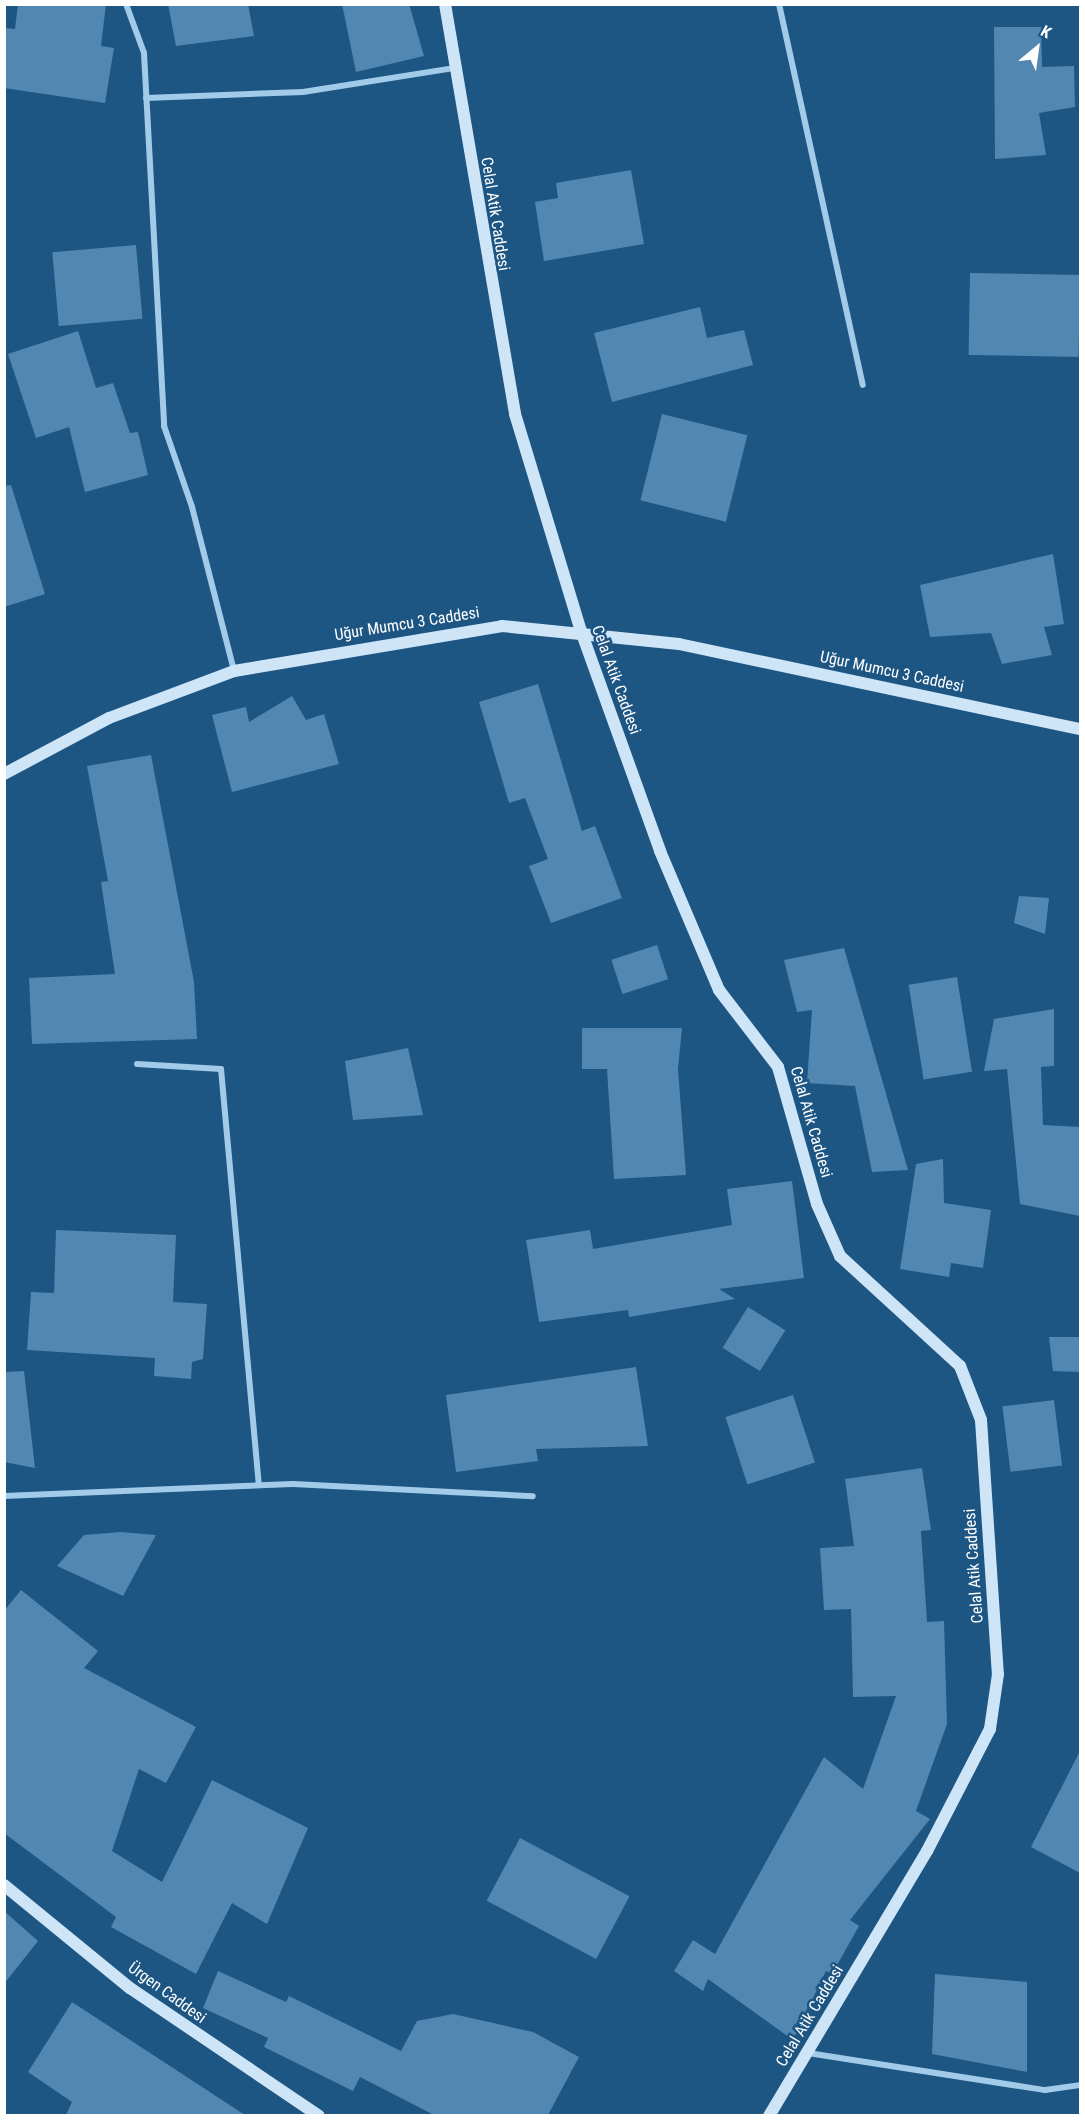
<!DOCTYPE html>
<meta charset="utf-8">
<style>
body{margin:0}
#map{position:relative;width:1085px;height:2120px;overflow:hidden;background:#1d5583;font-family:"Roboto Condensed",sans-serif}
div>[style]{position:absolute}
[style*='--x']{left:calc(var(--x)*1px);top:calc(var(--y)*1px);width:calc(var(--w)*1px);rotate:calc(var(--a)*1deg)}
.building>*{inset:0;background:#5287b1;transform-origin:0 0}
.street>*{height:6px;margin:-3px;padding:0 3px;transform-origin:3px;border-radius:3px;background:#a2cbea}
.secondary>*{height:12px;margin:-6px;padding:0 6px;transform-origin:6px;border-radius:6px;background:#cee5f7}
span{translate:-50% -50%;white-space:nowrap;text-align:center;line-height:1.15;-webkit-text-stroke:5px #1d5583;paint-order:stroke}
.street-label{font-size:16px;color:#fff}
.frame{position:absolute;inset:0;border:6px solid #fff;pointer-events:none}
.north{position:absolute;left:1007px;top:18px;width:60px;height:60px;-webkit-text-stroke:4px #1d5583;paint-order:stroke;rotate:29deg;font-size:16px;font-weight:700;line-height:24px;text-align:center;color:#fff}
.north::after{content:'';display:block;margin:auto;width:21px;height:27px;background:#fff;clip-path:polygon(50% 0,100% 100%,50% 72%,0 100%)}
</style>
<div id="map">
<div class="building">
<div style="clip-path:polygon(18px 4px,106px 4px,101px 46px,114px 48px,105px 103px,4px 88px,4px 28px,15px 29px)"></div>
<div style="clip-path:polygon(168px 4px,248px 4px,254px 36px,176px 46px)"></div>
<div style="clip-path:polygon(342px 4px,409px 4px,424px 56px,356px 72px)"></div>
<div style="clip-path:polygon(994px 27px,1041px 27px,1042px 67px,1074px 66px,1075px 107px,1039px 113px,1046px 155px,995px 159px)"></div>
<div style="clip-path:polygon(631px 170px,644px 244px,544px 261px,535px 202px,558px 198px,556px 183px)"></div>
<div style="left:136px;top:245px;width:74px;height:84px;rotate:85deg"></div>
<div style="left:970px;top:273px;width:110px;height:82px;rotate:1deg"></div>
<div style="clip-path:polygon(700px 307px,707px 338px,744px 330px,753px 365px,612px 402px,594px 333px)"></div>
<div style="clip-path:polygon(78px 331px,96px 388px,113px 383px,130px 433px,138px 432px,148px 475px,85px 492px,69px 427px,36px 438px,8px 354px)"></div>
<div style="left:662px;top:414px;width:88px;height:89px;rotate:14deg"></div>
<div style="clip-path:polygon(11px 485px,45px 594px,4px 607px,4px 486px)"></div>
<div style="clip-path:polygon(1053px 554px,1064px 624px,1044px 627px,1052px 655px,1002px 664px,991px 633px,930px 637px,920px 585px)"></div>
<div style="clip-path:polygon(538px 684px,582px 831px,595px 826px,622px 898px,551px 923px,529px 866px,548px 859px,525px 798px,509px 803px,479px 702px)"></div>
<div style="clip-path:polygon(292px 696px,306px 720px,324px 714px,339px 764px,232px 792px,212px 715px,246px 707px,249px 722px)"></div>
<div style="clip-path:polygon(151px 755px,194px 982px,197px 1039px,32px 1044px,29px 978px,115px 974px,101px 882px,108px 881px,87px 766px)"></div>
<div style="clip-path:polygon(1019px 896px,1049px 898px,1045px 934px,1014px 923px)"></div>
<div style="left:657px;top:945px;width:36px;height:48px;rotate:72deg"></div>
<div style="clip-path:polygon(844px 948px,908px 1170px,872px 1172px,855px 1086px,807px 1083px,812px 1010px,797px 1012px,784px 960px)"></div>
<div style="left:957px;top:977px;width:96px;height:49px;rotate:81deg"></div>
<div style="clip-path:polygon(1054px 1009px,1054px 1066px,1041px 1067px,1043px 1125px,1080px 1127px,1080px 1216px,1020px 1204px,1007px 1069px,984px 1071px,994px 1019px)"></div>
<div style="clip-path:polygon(582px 1028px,682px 1028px,678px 1069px,686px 1175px,614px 1179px,607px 1069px,582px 1069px)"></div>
<div style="clip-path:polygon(408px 1048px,423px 1115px,353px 1120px,345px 1061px)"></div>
<div style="clip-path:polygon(943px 1159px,944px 1203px,991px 1210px,983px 1268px,951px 1263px,949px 1277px,900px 1269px,916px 1164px)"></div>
<div style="clip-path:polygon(792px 1181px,804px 1278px,719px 1289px,735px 1299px,629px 1317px,628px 1310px,539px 1322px,526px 1240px,590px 1230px,593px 1249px,732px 1225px,727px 1189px)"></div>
<div style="clip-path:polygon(56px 1230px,176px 1235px,173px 1302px,207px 1304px,203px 1359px,192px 1362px,191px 1379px,154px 1376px,155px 1358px,27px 1350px,31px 1292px,54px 1293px)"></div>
<div style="left:748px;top:1307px;width:44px;height:48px;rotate:32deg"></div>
<div style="clip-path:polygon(1049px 1337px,1080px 1337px,1080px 1372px,1053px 1371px)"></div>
<div style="clip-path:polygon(636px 1367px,648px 1446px,536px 1449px,538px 1461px,456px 1472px,446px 1395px)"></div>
<div style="clip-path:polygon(24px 1371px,35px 1468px,4px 1462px,4px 1372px)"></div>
<div style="left:793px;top:1395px;width:71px;height:71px;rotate:72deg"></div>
<div style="left:1054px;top:1400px;width:66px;height:52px;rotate:83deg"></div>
<div style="clip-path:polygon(922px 1468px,931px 1530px,921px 1531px,927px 1622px,944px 1621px,947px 1724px,916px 1811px,930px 1819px,850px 1920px,859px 1926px,832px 1974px,826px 1971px,793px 2040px,708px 1979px,703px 1991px,674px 1971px,693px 1940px,715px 1954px,824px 1757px,863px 1789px,896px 1696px,853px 1697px,851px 1609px,824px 1610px,820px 1548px,854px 1546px,845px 1479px)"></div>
<div style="clip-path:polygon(121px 1532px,156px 1535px,123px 1596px,57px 1566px,84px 1535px)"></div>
<div style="clip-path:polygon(21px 1590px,98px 1651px,84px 1668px,196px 1727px,166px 1783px,139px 1769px,112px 1851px,162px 1882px,212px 1780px,308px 1828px,267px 1924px,232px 1903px,196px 1974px,111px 1927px,116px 1917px,4px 1833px,4px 1611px)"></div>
<div style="clip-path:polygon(1080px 1751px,1080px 1873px,1031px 1847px)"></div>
<div style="left:520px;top:1838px;width:124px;height:71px;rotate:28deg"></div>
<div style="clip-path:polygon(4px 1911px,38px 1941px,4px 1984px)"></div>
<div style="clip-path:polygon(218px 1971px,286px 2002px,289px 1996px,401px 2051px,417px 2021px,453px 2014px,533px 2032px,579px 2057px,548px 2115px,434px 2115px,360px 2077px,353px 2091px,264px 2047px,268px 2038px,203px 2008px)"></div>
<div style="clip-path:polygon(935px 1974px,1027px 1982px,1027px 2072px,932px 2054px)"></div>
<div style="clip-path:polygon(72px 2002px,245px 2115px,66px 2115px,72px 2102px,28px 2072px)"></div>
</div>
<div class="street">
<div style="--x:126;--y:4;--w:52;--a:69.8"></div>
<div style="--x:144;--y:53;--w:374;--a:86.9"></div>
<div style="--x:164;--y:426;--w:86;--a:70.9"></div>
<div style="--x:192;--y:507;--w:168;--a:75.6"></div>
<div style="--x:779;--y:4;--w:390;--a:77.6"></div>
<div style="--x:146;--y:98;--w:157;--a:-2.2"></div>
<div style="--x:303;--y:92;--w:154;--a:-9"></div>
<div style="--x:137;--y:1064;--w:84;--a:3.4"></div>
<div style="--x:221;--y:1069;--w:418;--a:84.8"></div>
<div style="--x:4;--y:1496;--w:289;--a:-2.4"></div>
<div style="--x:293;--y:1484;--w:240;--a:2.9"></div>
<div style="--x:808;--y:2053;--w:240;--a:8.9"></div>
<div style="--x:1045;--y:2090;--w:35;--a:-8"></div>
</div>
<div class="secondary">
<div style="--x:445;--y:4;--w:416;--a:80.3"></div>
<div style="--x:515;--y:414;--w:227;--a:73.1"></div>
<div style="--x:581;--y:631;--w:234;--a:70.2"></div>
<div style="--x:660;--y:851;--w:151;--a:67"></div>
<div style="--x:719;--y:990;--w:97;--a:52.5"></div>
<div style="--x:778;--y:1067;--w:142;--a:74.1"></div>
<div style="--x:817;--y:1204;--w:57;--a:66.1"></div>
<div style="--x:840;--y:1256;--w:163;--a:42.5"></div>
<div style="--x:960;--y:1366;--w:58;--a:68.7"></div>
<div style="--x:981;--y:1420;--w:255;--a:86.2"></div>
<div style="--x:998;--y:1674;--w:56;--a:98.3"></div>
<div style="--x:990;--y:1729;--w:137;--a:117.3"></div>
<div style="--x:927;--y:1851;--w:309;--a:120.8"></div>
<div style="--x:4;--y:774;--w:119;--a:-28.1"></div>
<div style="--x:109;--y:718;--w:134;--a:-20.6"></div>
<div style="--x:234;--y:671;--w:272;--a:-9.5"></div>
<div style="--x:502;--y:626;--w:178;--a:5.8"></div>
<div style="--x:679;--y:644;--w:410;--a:12"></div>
<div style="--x:4;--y:1885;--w:163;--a:39.3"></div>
<div style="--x:130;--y:1988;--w:228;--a:34.1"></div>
</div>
<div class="street-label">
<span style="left:495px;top:214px;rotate:81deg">Celal Atik Caddesi</span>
<span style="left:407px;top:624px;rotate:-9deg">Uğur Mumcu 3 Caddesi</span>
<span style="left:892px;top:672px;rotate:12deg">Uğur Mumcu 3 Caddesi</span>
<span style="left:616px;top:680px;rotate:70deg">Celal Atik Caddesi</span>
<span style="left:811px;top:1122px;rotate:74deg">Celal Atik Caddesi</span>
<span style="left:974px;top:1566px;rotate:-94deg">Celal Atik Caddesi</span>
<span style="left:167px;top:1993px;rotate:36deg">Ürgen Caddesi</span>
<span style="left:810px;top:2016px;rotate:-59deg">Celal Atik Caddesi</span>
</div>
<div class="frame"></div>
<div class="north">K</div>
</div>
